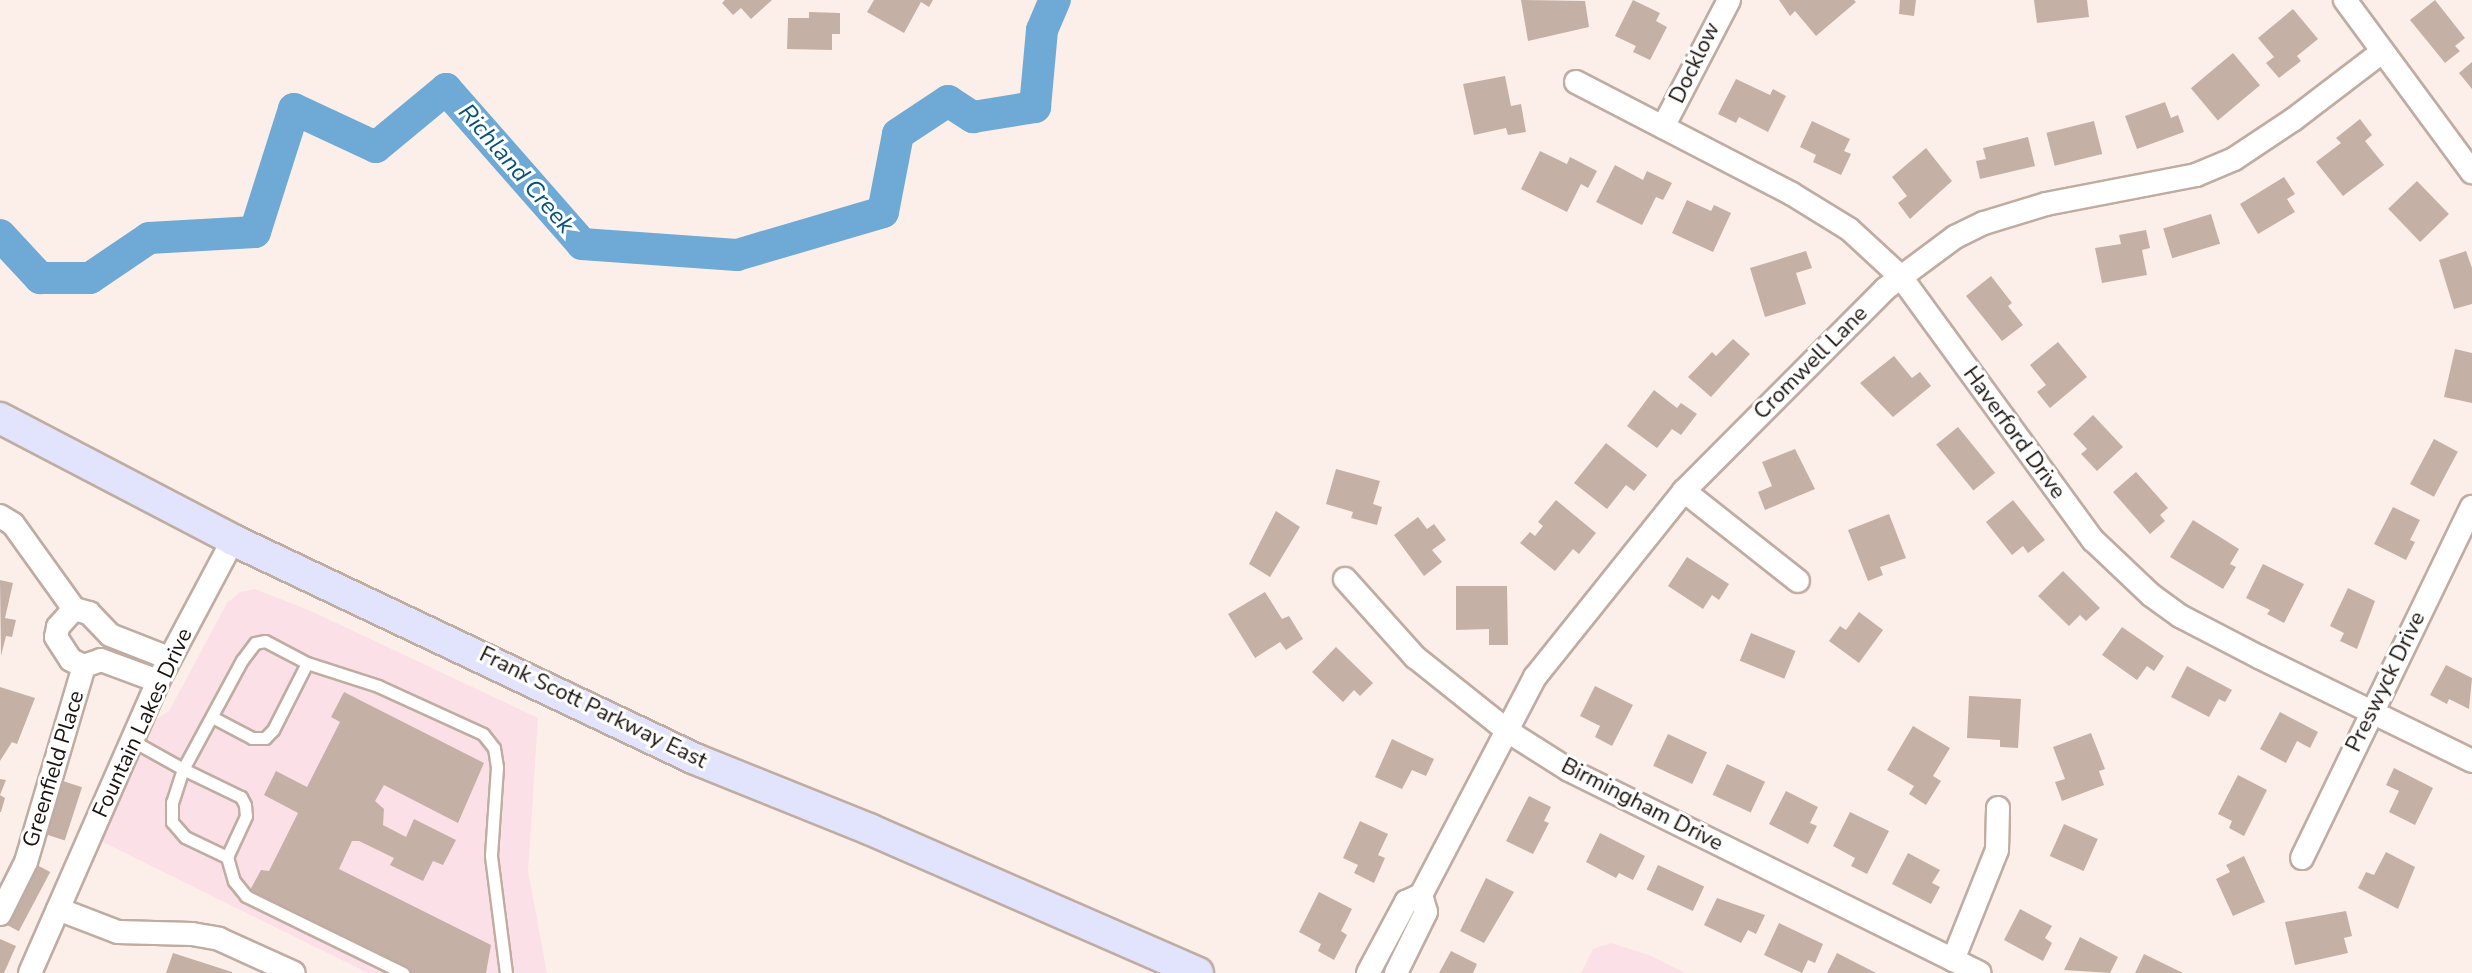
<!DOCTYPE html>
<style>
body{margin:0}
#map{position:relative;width:2472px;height:973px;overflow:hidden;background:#fcefe9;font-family:"Nunito Sans",sans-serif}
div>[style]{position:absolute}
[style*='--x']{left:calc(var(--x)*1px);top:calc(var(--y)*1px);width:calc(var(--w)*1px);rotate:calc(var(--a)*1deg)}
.commercial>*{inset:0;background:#fbe0e7}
.river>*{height:32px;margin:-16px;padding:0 16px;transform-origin:16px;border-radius:16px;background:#6eaad5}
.building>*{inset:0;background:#c5b0a6;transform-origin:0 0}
.roads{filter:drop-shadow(2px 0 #c0aca1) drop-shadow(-2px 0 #c0aca1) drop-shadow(0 2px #c0aca1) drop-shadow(0 -2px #c0aca1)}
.service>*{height:11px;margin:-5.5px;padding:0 5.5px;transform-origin:5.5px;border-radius:5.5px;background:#fff}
.minor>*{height:22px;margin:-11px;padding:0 11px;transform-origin:11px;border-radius:11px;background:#fff}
.secondary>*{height:30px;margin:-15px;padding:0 15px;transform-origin:15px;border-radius:15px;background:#e2e3fc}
span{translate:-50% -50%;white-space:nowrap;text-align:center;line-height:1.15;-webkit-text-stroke:6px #fff;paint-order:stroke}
.street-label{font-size:22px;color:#19120e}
.water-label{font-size:24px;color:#05527b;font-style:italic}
</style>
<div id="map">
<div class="commercial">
<div style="clip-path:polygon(255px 589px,311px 611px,538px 718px,528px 871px,547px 973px,368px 973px,101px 841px,155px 720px,169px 711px,227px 603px,240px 592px)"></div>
<div style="clip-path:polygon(1611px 943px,1649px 955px,1685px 973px,1581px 973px,1593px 949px)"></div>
</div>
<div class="river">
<div style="--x:0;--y:235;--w:59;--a:47.1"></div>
<div style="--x:40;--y:278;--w:50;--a:0"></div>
<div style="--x:90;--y:278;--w:71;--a:-34.1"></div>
<div style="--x:149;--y:238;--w:106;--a:-3.2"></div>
<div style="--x:255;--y:232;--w:129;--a:-72.4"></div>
<div style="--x:294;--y:109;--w:90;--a:24.9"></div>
<div style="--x:376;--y:147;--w:91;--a:-39.6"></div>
<div style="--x:446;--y:89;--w:206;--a:48.7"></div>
<div style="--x:582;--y:244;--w:155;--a:4.1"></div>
<div style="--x:737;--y:255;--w:152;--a:-16.4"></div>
<div style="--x:883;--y:212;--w:79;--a:-79.1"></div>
<div style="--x:898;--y:134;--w:60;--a:-33.4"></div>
<div style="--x:948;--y:101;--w:30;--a:33"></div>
<div style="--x:973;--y:117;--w:63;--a:-9.2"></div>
<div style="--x:1035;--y:107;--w:77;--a:-84.8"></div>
<div style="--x:1042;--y:30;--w:33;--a:-67"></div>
</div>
<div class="building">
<div style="clip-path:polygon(725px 0,772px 0,751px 19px,741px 8px,733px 15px,722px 3px)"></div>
<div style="clip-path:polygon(874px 0,933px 0,929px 7px,921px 2px,904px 33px,867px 12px)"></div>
<div style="clip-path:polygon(1521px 0,1585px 1px,1589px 27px,1528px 41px)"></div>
<div style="clip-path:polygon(1633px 0,1660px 13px,1656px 21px,1667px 27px,1650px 60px,1633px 52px,1636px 46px,1615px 36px)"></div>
<div style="clip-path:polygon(1779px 0,1854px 0,1856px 2px,1816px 36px,1795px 11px,1790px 16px)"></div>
<div style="clip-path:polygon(1900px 0,1916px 0,1914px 16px,1899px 14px)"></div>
<div style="clip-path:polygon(2034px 0,2087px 0,2089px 17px,2037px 23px)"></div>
<div style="clip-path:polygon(2435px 0,2465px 38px,2455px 46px,2460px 51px,2445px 63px,2410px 20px)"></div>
<div style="clip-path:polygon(2293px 9px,2318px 39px,2297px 56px,2301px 61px,2279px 78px,2266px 63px,2274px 57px,2258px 38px)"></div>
<div style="clip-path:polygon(809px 12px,840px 13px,840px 34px,832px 34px,832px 50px,787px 49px,788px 18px,809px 18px)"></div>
<div style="left:2233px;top:53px;width:42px;height:55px;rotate:50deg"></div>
<div style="clip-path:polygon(2472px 62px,2472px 89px,2459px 73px)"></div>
<div style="clip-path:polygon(1505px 76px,1511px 106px,1521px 104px,1526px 132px,1508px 135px,1506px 128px,1474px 135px,1463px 84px)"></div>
<div style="clip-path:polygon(1736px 79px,1770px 95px,1773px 89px,1786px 96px,1768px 132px,1739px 117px,1736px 123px,1718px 114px)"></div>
<div style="clip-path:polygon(2165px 102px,2171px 118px,2178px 115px,2184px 132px,2137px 149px,2125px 116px)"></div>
<div style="clip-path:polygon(2360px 119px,2372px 135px,2365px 141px,2384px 165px,2343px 196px,2316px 162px,2341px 143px,2336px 138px)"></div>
<div style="clip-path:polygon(1812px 121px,1850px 139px,1844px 151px,1851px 154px,1841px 175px,1813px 162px,1816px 155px,1800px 147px)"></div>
<div style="left:2094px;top:121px;width:34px;height:49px;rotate:76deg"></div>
<div style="clip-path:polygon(2028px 137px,2035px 166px,1980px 179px,1976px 161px,1986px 159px,1983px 148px)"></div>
<div style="clip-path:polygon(1926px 148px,1952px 181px,1910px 219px,1898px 203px,1907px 196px,1892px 177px)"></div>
<div style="clip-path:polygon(1540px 151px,1567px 164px,1570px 157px,1597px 171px,1588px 188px,1581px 184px,1567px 212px,1521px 189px)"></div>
<div style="clip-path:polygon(1615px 165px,1643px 180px,1647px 171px,1672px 183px,1663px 200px,1656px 197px,1642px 225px,1596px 202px)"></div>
<div style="clip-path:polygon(2284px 177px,2295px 194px,2287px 199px,2295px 212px,2258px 234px,2240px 204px)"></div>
<div style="left:2417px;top:181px;width:46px;height:40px;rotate:46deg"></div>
<div style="clip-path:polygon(1687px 200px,1711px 211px,1714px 205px,1731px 213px,1713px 252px,1672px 233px)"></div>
<div style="left:2211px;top:214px;width:31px;height:50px;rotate:73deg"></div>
<div style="clip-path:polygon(2146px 230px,2150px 248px,2142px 250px,2147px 275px,2102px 283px,2095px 248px,2121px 244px,2119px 235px)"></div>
<div style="clip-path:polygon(1806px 251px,1812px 268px,1796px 273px,1806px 304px,1765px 317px,1750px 268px)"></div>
<div style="clip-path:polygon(2466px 251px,2472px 268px,2472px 304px,2454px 309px,2439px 260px)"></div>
<div style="clip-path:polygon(1991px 276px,2012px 303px,2008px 306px,2023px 325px,2002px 341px,1966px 296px)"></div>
<div style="clip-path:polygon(1733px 339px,1750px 354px,1711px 397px,1688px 377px,1712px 352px,1716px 356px)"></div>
<div style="clip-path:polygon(2058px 342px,2087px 377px,2050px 408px,2037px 392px,2046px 385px,2030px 365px)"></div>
<div style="clip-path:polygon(2455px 349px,2472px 353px,2472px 403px,2444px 397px)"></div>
<div style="clip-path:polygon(1894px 356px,1912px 378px,1920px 372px,1931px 386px,1893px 417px,1860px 383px)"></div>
<div style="clip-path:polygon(1654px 390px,1677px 408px,1681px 403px,1697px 414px,1681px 435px,1672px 429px,1657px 448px,1627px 426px)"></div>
<div style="clip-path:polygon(2093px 415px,2123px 447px,2097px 471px,2081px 454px,2087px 449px,2073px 434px)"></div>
<div style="left:1958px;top:427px;width:59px;height:28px;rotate:51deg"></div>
<div style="left:2434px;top:439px;width:27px;height:51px;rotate:28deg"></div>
<div style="clip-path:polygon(1606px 443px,1647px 475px,1634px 491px,1626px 485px,1607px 509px,1574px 483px)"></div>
<div style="clip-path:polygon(1795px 449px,1815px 489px,1765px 510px,1758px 492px,1772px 486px,1762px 462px)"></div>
<div style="clip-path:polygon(1336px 469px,1380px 481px,1373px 504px,1382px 507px,1377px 525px,1351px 518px,1353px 512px,1326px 504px)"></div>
<div style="clip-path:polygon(2136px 472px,2168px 508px,2160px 515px,2165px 521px,2150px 534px,2113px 492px)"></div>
<div style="clip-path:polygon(1556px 500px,1596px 533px,1579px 554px,1573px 549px,1555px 571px,1520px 543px,1530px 532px,1535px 536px,1543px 526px,1538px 522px)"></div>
<div style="clip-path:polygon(2013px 500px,2045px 540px,2028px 553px,2023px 546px,2012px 555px,1986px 522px)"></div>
<div style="clip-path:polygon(2393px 507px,2420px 520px,2410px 540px,2415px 542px,2406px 560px,2374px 544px)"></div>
<div style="clip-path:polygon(1276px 511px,1300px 527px,1270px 577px,1249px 564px)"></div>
<div style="clip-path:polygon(1889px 514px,1906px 558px,1880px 567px,1883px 575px,1868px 581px,1848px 530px)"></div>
<div style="clip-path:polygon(1418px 517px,1427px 529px,1434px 524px,1446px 540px,1432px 550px,1442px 562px,1424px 576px,1394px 535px)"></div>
<div style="clip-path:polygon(2193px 520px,2239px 549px,2230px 564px,2236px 567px,2223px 589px,2170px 557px)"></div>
<div style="clip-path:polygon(1687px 557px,1729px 584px,1719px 600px,1712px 595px,1703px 609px,1668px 586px)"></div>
<div style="clip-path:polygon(2263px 564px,2304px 584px,2284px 623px,2267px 614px,2270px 610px,2246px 598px)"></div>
<div style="clip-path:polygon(2063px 571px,2100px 608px,2086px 621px,2080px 615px,2069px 626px,2038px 596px)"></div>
<div style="clip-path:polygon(0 580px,13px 583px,5px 618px,16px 620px,12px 637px,6px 636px,1px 656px)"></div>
<div style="clip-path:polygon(1456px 586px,1507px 586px,1508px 645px,1489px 645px,1489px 629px,1456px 630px)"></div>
<div style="clip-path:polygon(2348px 588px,2375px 601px,2357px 649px,2340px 641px,2344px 633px,2330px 626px)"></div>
<div style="clip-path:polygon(1265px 592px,1282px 619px,1289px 616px,1303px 639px,1286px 650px,1280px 642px,1255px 658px,1228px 614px)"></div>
<div style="clip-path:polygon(1859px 612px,1883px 630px,1859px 663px,1829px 641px,1840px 626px,1846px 630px)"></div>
<div style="clip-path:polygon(2122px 627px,2164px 656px,2154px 671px,2147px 666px,2137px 680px,2102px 655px)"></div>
<div style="left:1751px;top:633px;width:48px;height:30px;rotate:22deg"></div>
<div style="clip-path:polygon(1336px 647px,1373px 683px,1360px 696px,1354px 690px,1343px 702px,1312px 672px)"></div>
<div style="clip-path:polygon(2446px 665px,2472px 678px,2469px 709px,2449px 699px,2447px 704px,2430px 695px)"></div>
<div style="clip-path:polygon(2187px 666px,2232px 690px,2225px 702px,2219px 699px,2209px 717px,2171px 697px)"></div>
<div style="clip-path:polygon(1595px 686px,1633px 705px,1612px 746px,1595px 737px,1600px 726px,1580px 716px)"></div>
<div style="clip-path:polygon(0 687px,35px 698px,17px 744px,12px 742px,0 761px)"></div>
<div style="clip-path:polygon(344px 692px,484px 763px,458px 823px,384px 785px,375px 801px,384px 809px,383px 825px,406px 837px,414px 819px,456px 840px,443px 865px,433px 861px,423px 881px,390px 865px,394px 858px,359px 841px,352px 841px,339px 869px,491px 945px,486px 973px,410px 973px,249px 892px,261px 870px,269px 871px,298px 813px,264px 795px,276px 771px,307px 787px,340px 722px,331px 717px)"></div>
<div style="clip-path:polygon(1969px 696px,2021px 699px,2018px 748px,2000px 747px,2000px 740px,1967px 738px)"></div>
<div style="clip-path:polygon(2280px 712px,2318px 732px,2310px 748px,2297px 741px,2286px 763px,2260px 749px)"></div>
<div style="clip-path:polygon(1913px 726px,1950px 748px,1933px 776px,1941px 781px,1926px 805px,1909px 794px,1914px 786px,1887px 770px)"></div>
<div style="clip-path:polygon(2091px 733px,2105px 769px,2099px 771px,2104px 785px,2062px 801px,2055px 782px,2065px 779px,2053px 747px)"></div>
<div style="left:1668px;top:734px;width:43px;height:35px;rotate:25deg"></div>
<div style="clip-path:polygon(1392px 739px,1434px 759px,1426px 776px,1412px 770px,1402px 789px,1375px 777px)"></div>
<div style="left:1727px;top:764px;width:42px;height:34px;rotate:25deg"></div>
<div style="clip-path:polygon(2394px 768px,2433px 788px,2415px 825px,2389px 812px,2399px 791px,2386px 785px)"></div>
<div style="clip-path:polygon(2238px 775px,2267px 790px,2244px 836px,2229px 828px,2232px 821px,2218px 814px)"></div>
<div style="clip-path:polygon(0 779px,6px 780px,0 795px,5px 798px,1px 812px,0 812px)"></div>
<div style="left:63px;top:781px;width:20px;height:56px;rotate:18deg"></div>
<div style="clip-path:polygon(1786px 791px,1818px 807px,1810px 823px,1817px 826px,1808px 844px,1769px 824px)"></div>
<div style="clip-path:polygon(1529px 796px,1551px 807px,1544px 821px,1549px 823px,1533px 854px,1506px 841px)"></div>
<div style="clip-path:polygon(1850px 812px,1889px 831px,1867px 874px,1851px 866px,1855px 858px,1833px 846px)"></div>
<div style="clip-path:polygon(1360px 821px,1388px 834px,1378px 855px,1385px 858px,1374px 883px,1354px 873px,1358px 865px,1343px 858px)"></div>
<div style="left:2064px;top:824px;width:37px;height:35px;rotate:24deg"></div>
<div style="clip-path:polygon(1600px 833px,1645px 856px,1633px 880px,1619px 873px,1616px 878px,1586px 862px)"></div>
<div style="clip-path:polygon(2386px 852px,2415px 867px,2398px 909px,2358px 888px,2366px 872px,2374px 875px)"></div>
<div style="clip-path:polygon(1908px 853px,1940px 870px,1932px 883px,1940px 887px,1931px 904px,1892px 884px)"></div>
<div style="clip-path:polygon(2244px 856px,2265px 902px,2233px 916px,2216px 879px,2230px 872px,2226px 865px)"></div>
<div style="left:37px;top:865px;width:15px;height:67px;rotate:28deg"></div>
<div style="left:1658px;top:865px;width:51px;height:27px;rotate:25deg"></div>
<div style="clip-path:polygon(1486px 878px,1514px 892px,1484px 943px,1460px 931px)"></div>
<div style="clip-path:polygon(1319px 892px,1352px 909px,1341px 931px,1347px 935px,1334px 960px,1318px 951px,1321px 944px,1299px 932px)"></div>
<div style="clip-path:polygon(1717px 898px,1765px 915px,1756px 934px,1748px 930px,1741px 943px,1704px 925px)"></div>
<div style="clip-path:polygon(2020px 909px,2052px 926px,2045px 938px,2052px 943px,2043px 961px,2004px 940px)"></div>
<div style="clip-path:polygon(2346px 911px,2352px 936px,2344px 938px,2348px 953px,2295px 965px,2285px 922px)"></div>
<div style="clip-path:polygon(1779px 923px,1823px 944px,1815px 963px,1808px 960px,1802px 973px,1764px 955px)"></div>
<div style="clip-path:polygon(2080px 937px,2118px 957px,2110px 973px,2064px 970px)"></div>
<div style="clip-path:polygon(0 939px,16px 946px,4px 973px,0 973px)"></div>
<div style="clip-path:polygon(1451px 951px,1477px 964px,1473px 973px,1439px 973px)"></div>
<div style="clip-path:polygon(173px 953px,232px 972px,232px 973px,166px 973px)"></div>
<div style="clip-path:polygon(1837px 953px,1876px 973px,1827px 973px)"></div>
<div style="clip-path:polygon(2144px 954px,2183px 973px,2135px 973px)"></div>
</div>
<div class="roads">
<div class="service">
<div style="--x:307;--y:663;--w:75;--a:17.9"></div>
<div style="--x:378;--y:686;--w:115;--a:24.6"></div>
<div style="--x:483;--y:734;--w:18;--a:52"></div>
<div style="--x:494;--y:748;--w:19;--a:81"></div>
<div style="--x:497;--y:767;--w:89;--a:93.9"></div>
<div style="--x:491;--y:856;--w:118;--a:82.7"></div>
<div style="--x:212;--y:717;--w:45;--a:27.7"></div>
<div style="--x:252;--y:738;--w:13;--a:0"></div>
<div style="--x:265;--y:738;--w:11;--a:-45"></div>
<div style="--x:273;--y:730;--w:75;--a:-63.1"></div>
<div style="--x:307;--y:663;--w:47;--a:-152.4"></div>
<div style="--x:265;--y:641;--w:10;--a:169"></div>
<div style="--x:255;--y:643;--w:21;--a:127"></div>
<div style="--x:242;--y:660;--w:124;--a:118.4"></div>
<div style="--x:183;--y:769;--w:64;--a:25.8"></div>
<div style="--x:241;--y:797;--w:9;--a:63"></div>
<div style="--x:245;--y:805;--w:11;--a:85"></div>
<div style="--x:246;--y:816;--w:45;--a:114.9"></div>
<div style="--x:133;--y:741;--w:57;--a:29.2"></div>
<div style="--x:183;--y:769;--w:35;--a:108"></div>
<div style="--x:172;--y:802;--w:20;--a:90"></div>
<div style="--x:172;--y:822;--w:20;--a:49"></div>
<div style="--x:185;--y:837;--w:47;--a:25.5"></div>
<div style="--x:227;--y:857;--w:25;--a:74"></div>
<div style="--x:234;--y:881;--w:19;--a:51"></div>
<div style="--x:246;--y:896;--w:175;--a:26.1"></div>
</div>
<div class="minor">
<div style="--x:2345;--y:0;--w:214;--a:53.6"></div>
<div style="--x:1576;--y:82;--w:243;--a:27.4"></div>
<div style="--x:1792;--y:194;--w:67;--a:31.6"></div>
<div style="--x:1849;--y:229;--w:71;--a:42.7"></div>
<div style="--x:1901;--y:277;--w:326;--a:53.9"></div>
<div style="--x:2093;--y:540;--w:80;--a:43.5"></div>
<div style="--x:2151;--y:595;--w:36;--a:36"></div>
<div style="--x:2180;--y:616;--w:89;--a:27.4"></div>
<div style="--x:2259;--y:657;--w:237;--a:26"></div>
<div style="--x:1663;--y:127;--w:143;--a:-62.5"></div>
<div style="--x:1684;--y:491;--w:145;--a:38.3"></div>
<div style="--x:0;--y:516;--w:15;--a:32"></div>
<div style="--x:13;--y:524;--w:105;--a:54.3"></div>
<div style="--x:74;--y:609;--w:16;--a:15"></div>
<div style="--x:89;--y:613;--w:30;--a:46"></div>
<div style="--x:110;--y:635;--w:63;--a:21.3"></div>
<div style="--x:1345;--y:579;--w:105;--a:48.1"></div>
<div style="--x:1415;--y:657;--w:120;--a:38.6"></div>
<div style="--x:1509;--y:732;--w:71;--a:32.3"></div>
<div style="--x:1569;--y:770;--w:458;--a:26.3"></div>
<div style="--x:74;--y:609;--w:24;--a:132"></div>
<div style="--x:58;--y:627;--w:10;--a:101"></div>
<div style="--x:56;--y:637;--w:27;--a:57"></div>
<div style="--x:71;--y:660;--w:14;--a:25"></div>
<div style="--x:84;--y:666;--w:18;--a:-19"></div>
<div style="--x:101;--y:660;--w:61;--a:20.2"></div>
<div style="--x:2302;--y:858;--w:390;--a:-64.2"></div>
<div style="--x:58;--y:909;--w:64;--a:21"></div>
<div style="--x:118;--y:932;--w:74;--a:1.5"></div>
<div style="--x:192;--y:934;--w:27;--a:10"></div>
<div style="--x:219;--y:939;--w:82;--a:24.4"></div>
<div style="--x:0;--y:914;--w:58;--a:-63.4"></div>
<div style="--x:26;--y:862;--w:204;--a:-73.5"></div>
<div style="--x:1953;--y:960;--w:118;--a:-68.2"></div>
<div style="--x:1997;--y:850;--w:42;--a:-88.6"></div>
<div style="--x:30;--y:973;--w:319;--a:-66.3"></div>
<div style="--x:158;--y:681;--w:160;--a:-62"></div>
<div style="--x:1368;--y:973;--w:81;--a:-61.8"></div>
<div style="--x:1406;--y:902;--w:17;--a:-25"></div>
<div style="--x:1421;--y:895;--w:246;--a:-62.4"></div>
<div style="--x:1535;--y:677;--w:238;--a:-51.3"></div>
<div style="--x:1684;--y:491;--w:285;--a:-45.1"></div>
<div style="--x:1885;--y:289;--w:87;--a:-36.6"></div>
<div style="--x:1955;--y:237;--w:32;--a:-26"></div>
<div style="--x:1984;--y:223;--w:65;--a:-17"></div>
<div style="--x:2046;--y:204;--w:153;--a:-10.9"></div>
<div style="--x:2196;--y:175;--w:41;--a:-22.8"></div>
<div style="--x:2234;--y:159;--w:72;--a:-33.7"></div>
<div style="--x:2294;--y:119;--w:111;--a:-37.3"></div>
<div style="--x:1396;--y:973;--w:68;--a:-63.8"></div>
<div style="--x:1426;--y:912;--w:18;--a:-106"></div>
</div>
<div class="secondary">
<div style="--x:0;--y:418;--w:263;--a:27.6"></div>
<div style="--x:233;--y:540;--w:511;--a:25.36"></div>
<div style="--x:695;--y:759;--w:188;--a:21.9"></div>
<div style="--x:869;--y:829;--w:359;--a:23.6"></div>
</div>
</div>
<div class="street-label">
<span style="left:1695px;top:63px;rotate:-64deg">Docklow</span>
<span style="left:1811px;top:363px;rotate:-45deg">Cromwell Lane</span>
<span style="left:2014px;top:433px;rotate:54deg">Haverford Drive</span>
<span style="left:2386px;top:682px;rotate:-64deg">Preswyck Drive</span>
<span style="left:593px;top:708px;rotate:26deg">Frank Scott Parkway East</span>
<span style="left:143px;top:723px;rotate:-65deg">Fountain Lakes Drive</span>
<span style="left:54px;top:769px;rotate:-73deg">Greenfield Place</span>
<span style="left:1642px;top:805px;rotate:27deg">Birmingham Drive</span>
</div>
<div class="water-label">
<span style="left:516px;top:169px;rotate:49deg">Richland Creek</span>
</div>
</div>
